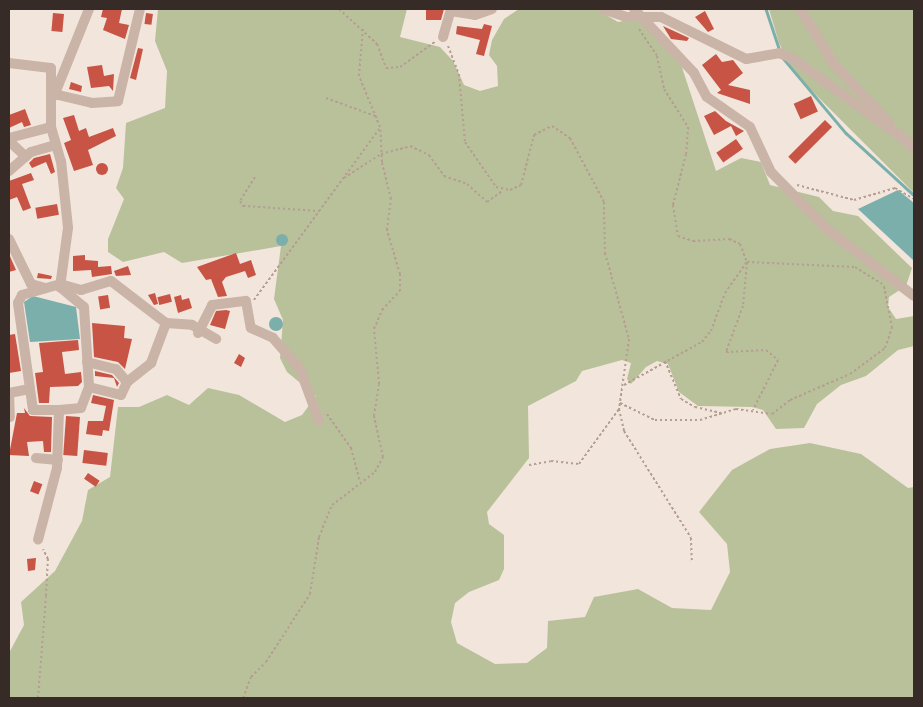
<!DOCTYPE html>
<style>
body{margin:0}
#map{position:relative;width:923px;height:707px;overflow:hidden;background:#f2e5db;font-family:"Sofia Sans Condensed",sans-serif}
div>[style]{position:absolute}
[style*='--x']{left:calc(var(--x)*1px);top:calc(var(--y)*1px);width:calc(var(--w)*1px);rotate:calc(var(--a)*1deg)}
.green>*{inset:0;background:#b9c19b}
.water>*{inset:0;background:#7aafab}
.round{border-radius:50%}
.stream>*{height:2.5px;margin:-1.25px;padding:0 1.25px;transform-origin:1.25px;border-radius:1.25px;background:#7aafab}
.building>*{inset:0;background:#c75445;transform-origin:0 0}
.path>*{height:2px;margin-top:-1px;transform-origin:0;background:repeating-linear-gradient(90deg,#b69d91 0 2.5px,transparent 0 5px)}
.minor>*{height:10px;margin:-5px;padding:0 5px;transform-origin:5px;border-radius:5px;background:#cab3a7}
span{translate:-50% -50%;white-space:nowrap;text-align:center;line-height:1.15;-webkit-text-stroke:5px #faefe8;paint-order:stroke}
.frame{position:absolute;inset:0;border:10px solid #372b28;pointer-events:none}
</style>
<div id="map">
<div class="green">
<div style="clip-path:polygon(158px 9px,407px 9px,400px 37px,440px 47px,453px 61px,464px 85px,480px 91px,498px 86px,497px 66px,489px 55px,492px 40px,504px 19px,519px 9px,596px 9px,618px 22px,640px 18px,675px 46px,716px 171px,741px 158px,761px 162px,770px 185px,819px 197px,833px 211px,858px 216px,912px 268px,906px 286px,889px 297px,888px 307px,896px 319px,914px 316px,914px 346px,898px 350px,866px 376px,841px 385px,817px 404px,804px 428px,776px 429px,763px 410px,752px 407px,698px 406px,679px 392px,668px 364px,657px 361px,646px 367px,631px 384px,627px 379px,631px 363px,622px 360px,582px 371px,576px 381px,528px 406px,529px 458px,487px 512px,489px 524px,504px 535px,504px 569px,499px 580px,469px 592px,455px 603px,451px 622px,457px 643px,495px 664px,527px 663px,547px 648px,548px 621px,585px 617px,594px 597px,638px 589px,672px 608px,711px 610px,730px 572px,727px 544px,699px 512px,732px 470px,770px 449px,810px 443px,861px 454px,908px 488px,914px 487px,914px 698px,9px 698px,9px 653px,24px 625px,21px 602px,55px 571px,82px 521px,88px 490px,110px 477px,118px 407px,139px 407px,167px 395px,189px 405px,208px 388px,239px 395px,285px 422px,302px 415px,316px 396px,287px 372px,280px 358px,283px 320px,274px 299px,281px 246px,182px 263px,164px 252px,123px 262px,108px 252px,108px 239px,124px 199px,116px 188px,123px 168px,126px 123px,165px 108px,167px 71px,155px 41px)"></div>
<div style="clip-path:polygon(769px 9px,914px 9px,914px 193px,794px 73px,779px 43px)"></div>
</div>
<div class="water">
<div style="clip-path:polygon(898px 190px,914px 203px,913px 260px,858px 209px)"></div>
<div class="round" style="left:276px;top:234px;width:12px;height:12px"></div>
<div style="clip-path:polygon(33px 296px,76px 307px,80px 339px,30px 342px,24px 302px)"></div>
<div class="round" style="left:269px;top:317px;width:14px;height:14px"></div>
</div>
<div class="stream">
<div style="--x:766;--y:9;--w:44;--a:71.6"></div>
<div style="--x:783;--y:58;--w:98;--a:50"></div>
<div style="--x:846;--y:133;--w:92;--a:42.4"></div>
</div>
<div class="building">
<div style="clip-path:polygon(103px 9px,122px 9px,119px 23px,129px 25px,125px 39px,103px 30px,107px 18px,101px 17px)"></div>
<div style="clip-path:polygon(426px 9px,444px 9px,441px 20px,426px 20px)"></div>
<div style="clip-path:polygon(705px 11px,714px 29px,708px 32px,695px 17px)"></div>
<div style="left:53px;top:13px;width:11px;height:18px;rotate:5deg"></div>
<div style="left:146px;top:13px;width:7px;height:11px;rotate:8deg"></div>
<div style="clip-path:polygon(484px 24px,492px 26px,484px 56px,476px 54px,480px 40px,456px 34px,457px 26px,482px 29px)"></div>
<div style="clip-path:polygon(663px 26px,689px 38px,687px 41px,671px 39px)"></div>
<div style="clip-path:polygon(138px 48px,143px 49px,136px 80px,130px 78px)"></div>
<div style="clip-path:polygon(716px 54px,722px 62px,733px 60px,743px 73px,728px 85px,750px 90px,750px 104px,717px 93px,721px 90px,702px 65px)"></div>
<div style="clip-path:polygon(102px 65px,104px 76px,114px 74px,113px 91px,109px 86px,91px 88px,87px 67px)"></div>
<div style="clip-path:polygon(71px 82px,82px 86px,81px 92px,69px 89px)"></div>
<div style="left:811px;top:96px;width:17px;height:19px;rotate:66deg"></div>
<div style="clip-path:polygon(25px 109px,31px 125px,24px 127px,22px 122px,9px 128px,9px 115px)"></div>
<div style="clip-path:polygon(715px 111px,726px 121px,744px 131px,736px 136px,731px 126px,714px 135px,704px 116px)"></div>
<div style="clip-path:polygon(74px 115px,79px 131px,86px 128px,89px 137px,113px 128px,116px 136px,88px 150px,93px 165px,74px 171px,64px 143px,71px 140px,63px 118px)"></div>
<div style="left:825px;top:120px;width:10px;height:52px;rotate:45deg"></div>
<div style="left:736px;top:139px;width:12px;height:24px;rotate:55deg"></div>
<div style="clip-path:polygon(50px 154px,55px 172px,51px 174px,46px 162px,32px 168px,29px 163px,34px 158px)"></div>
<div class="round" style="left:96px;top:163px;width:12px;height:12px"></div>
<div style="clip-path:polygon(31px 173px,34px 180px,22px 184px,31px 208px,23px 211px,17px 197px,9px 200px,9px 181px)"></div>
<div style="left:57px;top:204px;width:11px;height:22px;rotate:80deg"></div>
<div style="clip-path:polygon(236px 253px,240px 264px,251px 260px,256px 275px,248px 278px,245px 271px,226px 277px,222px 282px,227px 296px,218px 297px,211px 279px,206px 280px,197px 267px)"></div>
<div style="clip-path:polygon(9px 254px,16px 270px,9px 272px)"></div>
<div style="clip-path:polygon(85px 255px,85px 260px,98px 261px,98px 267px,111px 266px,112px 274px,92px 277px,91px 270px,73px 271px,73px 256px)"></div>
<div style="clip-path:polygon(128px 266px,131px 275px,116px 276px,114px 271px)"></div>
<div style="clip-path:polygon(38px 273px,52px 276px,51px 279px,37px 278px)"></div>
<div style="clip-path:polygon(155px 293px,158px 304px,154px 305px,148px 295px)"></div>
<div style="left:170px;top:294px;width:8px;height:13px;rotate:76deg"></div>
<div style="left:108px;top:295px;width:13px;height:10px;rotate:81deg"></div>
<div style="clip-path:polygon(181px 295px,182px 300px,189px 298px,192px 308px,178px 313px,174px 297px)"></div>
<div style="clip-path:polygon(226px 310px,230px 311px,225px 329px,210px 325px,216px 311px)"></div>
<div style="clip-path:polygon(92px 323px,125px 326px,124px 338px,132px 339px,125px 369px,118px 362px,94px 357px)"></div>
<div style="clip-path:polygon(15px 334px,21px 371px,9px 373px,9px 335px)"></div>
<div style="clip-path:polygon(78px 340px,79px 350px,62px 352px,65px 374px,81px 372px,82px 382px,78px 386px,50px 387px,49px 403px,39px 403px,35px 373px,43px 372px,39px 343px)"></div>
<div style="clip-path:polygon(239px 354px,245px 358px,241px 367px,234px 363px)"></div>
<div style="clip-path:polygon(95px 371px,112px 375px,119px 383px,117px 387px,114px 378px,95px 376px)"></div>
<div style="clip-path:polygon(93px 395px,114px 400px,109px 431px,103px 430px,102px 436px,86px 434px,88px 421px,103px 421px,106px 406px,91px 403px)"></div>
<div style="clip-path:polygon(24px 408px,30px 416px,52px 417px,51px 452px,44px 452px,43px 441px,27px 442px,29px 456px,9px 455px,17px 413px,25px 413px)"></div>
<div style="left:66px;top:416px;width:14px;height:39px;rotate:4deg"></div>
<div style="left:84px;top:450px;width:24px;height:13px;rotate:7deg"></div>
<div style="left:88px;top:473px;width:14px;height:7px;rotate:34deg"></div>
<div style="left:34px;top:481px;width:9px;height:11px;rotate:21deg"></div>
<div style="clip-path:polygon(36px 558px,35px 570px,28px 571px,27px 559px)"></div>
</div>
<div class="path">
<div style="--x:339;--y:9;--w:52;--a:42.6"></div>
<div style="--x:377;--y:44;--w:26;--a:69"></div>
<div style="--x:386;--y:68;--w:14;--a:-4"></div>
<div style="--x:400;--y:67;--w:44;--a:-35.8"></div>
<div style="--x:639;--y:29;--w:32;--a:56"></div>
<div style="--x:657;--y:56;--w:34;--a:78"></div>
<div style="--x:664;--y:89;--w:45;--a:57.7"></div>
<div style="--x:688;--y:127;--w:27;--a:94"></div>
<div style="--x:686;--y:154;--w:53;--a:104.3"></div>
<div style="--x:673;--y:205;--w:31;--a:81"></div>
<div style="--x:678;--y:236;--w:16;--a:18"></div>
<div style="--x:693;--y:241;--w:36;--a:-3"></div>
<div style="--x:729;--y:239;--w:12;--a:24"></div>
<div style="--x:740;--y:244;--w:19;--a:69"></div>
<div style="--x:747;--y:262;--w:44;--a:95.2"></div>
<div style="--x:743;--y:306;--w:49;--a:110.3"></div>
<div style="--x:726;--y:352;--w:40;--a:-2.9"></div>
<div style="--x:766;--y:350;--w:16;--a:40"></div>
<div style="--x:778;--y:360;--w:56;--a:116.6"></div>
<div style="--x:448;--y:46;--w:30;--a:69"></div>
<div style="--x:459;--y:74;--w:68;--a:85"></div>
<div style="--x:465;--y:142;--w:55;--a:55.4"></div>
<div style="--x:496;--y:187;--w:14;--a:12"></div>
<div style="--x:510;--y:190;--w:12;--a:-24"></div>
<div style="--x:521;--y:185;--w:52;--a:-75.4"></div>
<div style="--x:534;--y:135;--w:20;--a:-27"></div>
<div style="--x:552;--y:126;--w:22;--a:34"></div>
<div style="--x:570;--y:138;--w:72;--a:62"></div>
<div style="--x:604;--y:202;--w:51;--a:88.9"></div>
<div style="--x:605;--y:253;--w:89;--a:74.4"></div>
<div style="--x:629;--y:339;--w:71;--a:98.1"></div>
<div style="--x:619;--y:409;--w:23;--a:77"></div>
<div style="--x:624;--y:431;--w:126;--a:57.9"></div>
<div style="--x:691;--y:538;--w:23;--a:88"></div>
<div style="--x:326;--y:98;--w:55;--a:20.1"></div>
<div style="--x:255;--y:177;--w:28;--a:122"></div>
<div style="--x:240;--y:201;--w:6;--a:59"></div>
<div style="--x:243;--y:206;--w:77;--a:3.7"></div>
<div style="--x:344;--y:178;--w:44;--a:-33"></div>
<div style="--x:381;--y:154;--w:30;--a:-15"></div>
<div style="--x:410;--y:146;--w:21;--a:25"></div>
<div style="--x:429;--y:155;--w:26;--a:54"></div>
<div style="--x:444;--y:176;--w:24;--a:19"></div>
<div style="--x:467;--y:184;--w:27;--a:42"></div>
<div style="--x:487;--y:202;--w:19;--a:-36"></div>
<div style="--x:797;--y:185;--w:59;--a:14.7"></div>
<div style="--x:854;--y:200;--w:43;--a:-16.3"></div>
<div style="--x:895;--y:188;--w:22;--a:30"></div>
<div style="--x:254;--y:300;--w:212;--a:-53.8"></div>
<div style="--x:665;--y:361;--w:41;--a:67.2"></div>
<div style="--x:681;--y:399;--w:16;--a:30"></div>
<div style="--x:695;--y:407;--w:27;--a:13"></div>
<div style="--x:624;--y:385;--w:89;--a:-28.9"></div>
<div style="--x:702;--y:342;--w:14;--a:-51"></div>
<div style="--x:711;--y:331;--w:40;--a:-69.8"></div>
<div style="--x:725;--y:293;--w:38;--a:-55"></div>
<div style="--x:747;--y:262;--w:108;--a:2.7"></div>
<div style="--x:855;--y:267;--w:32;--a:32"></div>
<div style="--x:620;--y:403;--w:39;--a:26"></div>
<div style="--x:655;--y:420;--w:45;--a:0"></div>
<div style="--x:700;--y:420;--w:38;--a:-17"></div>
<div style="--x:736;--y:409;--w:36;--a:8"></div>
<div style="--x:772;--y:414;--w:23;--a:-38"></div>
<div style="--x:790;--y:400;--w:65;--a:-23.4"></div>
<div style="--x:850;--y:374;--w:44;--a:-36.6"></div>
<div style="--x:885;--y:348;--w:21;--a:-71"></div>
<div style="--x:892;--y:328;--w:43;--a:-100.8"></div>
<div style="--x:327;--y:414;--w:42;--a:54.8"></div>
<div style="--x:351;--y:448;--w:35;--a:75"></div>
<div style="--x:529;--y:465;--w:22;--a:-10"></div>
<div style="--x:551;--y:461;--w:28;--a:6"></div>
<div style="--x:579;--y:464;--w:68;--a:-54"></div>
<div style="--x:38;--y:698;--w:102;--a:-85.5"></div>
<div style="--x:46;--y:596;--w:37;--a:-87"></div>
<div style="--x:48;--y:559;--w:11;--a:-117"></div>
<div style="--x:243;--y:698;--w:22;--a:-69"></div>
<div style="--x:251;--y:677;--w:21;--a:-45"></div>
<div style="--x:266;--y:662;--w:81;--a:-57.1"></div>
<div style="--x:310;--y:594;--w:58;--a:-81"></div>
<div style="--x:319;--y:537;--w:35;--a:-68"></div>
<div style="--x:332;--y:505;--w:54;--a:-37.5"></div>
<div style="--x:375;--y:472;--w:17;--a:-62"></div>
<div style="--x:383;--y:457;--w:42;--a:-102.4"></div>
<div style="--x:374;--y:416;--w:32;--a:-81"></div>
<div style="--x:379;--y:384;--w:55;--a:-95.2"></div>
<div style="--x:374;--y:329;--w:21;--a:-67"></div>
<div style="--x:382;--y:310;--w:26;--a:-47"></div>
<div style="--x:400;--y:291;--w:17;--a:-90"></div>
<div style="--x:400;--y:274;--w:46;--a:-106.5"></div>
<div style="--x:387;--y:230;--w:31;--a:-83"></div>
<div style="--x:391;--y:199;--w:38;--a:-104"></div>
<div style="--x:382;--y:162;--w:35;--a:-93"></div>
<div style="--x:380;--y:127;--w:55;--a:-112.4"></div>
<div style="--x:359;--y:76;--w:48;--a:-85.2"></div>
</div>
<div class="minor">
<div style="--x:603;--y:9;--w:24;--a:19"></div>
<div style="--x:626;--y:17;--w:35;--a:0"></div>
<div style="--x:661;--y:17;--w:95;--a:26.3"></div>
<div style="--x:746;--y:59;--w:34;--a:-10"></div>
<div style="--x:779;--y:53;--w:14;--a:21"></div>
<div style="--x:792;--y:58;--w:137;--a:35.8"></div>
<div style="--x:634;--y:9;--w:88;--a:46.8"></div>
<div style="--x:694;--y:73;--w:27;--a:62"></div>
<div style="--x:707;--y:97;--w:52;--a:34.9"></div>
<div style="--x:750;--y:127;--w:50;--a:65"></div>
<div style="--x:771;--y:172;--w:81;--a:45.5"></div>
<div style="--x:828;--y:230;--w:108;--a:37.5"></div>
<div style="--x:800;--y:9;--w:65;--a:58.3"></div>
<div style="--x:834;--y:64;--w:81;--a:47"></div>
<div style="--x:451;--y:11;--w:24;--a:9"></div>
<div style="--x:475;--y:15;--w:18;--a:-19"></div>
<div style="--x:443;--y:37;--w:29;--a:-74"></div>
<div style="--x:9;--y:63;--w:42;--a:6.8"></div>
<div style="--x:51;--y:68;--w:59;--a:90"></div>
<div style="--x:51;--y:127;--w:35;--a:74"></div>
<div style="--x:61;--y:161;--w:67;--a:84"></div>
<div style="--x:68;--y:228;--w:60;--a:97.7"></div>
<div style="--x:60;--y:287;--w:31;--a:40"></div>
<div style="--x:84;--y:307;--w:80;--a:86.4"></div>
<div style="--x:89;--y:387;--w:22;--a:111"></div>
<div style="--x:81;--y:408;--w:22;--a:175"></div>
<div style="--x:59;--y:410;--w:58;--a:92"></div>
<div style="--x:57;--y:468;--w:74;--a:104.8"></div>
<div style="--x:54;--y:94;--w:39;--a:13"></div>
<div style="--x:92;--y:103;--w:26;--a:-4"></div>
<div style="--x:118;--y:101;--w:95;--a:-76.6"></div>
<div style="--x:54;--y:96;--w:94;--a:-68.1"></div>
<div style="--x:899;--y:134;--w:21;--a:45"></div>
<div style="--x:9;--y:138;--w:43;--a:-14.7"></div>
<div style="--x:9;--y:141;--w:23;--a:43"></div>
<div style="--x:9;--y:171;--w:29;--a:-41"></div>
<div style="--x:31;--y:152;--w:26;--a:-16"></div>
<div style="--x:9;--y:239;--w:50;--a:63.9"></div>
<div style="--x:31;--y:284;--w:15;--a:16"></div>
<div style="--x:198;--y:333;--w:31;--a:-63"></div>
<div style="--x:212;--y:305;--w:34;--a:-7"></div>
<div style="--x:246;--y:301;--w:27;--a:80"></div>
<div style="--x:251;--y:328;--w:24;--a:24"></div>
<div style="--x:273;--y:338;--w:41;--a:48.9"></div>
<div style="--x:300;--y:369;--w:55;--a:69.9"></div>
<div style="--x:87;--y:362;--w:30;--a:14"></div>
<div style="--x:116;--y:369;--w:17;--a:50"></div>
<div style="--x:89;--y:387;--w:33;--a:14"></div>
<div style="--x:121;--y:395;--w:14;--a:-65"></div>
<div style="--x:127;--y:382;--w:31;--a:-38"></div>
<div style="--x:151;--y:363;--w:43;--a:-69.4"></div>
<div style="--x:9;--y:393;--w:24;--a:88"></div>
<div style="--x:9;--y:393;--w:21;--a:-11"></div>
<div style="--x:59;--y:410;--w:26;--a:180"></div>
<div style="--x:33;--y:410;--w:108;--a:-98"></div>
<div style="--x:18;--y:303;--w:9;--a:-63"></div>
<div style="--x:22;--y:295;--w:40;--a:-16"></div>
<div style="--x:60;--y:284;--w:22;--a:16"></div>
<div style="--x:81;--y:290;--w:31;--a:-17"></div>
<div style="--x:111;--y:281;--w:69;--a:37.4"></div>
<div style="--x:166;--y:323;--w:26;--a:4"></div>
<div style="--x:192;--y:325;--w:28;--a:30"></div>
<div style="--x:36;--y:458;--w:22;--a:5"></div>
</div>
<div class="frame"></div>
</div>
